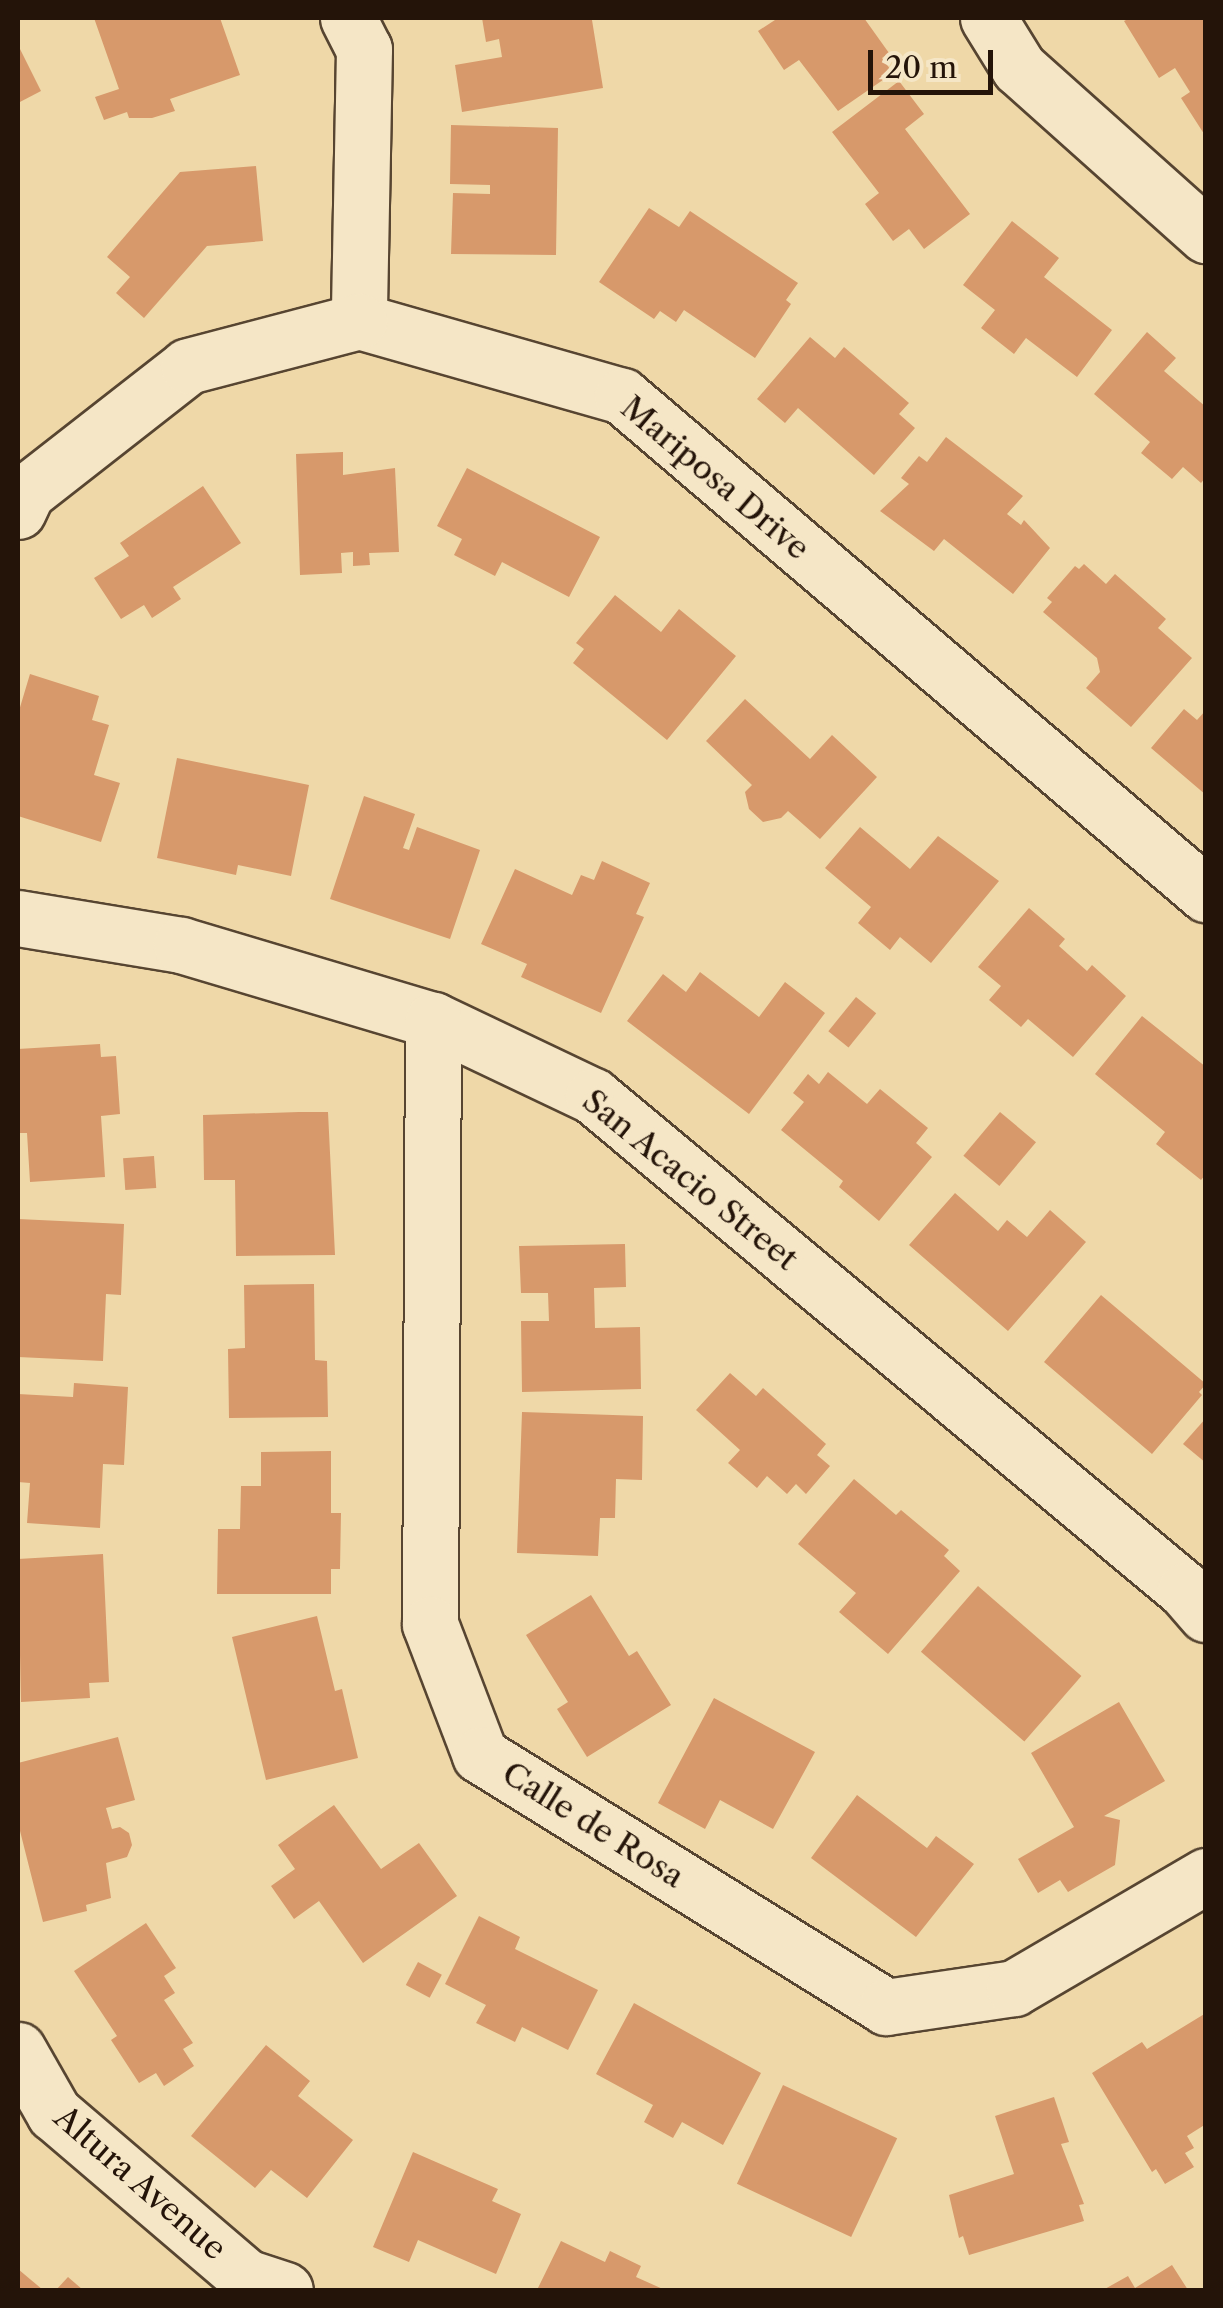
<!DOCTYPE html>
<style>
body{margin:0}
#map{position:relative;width:1223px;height:2308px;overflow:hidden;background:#efd8a8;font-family:"Libre Caslon Text",serif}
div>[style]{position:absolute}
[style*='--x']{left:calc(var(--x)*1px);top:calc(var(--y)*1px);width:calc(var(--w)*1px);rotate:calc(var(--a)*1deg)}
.building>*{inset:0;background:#d7996b;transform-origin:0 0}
.roads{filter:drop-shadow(2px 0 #574531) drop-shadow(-2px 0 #574531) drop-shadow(0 2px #574531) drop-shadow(0 -2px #574531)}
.minor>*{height:55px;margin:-27.5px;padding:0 27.5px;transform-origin:27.5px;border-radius:27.5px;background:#f5e6c6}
span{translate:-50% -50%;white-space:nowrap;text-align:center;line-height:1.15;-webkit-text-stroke:8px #f5e6c6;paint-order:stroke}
.street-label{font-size:32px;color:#241409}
.frame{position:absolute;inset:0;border:20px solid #241409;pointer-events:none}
.scale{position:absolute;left:868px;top:50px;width:125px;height:45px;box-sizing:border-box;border:5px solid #241409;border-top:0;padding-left:12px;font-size:30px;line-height:35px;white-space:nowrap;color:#241409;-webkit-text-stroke:8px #f5e6c6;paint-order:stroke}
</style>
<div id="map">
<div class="building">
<div style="clip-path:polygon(94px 18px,220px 18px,240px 75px,170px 99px,175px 111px,152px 118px,129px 118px,127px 112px,104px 120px,95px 97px,119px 89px)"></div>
<div style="clip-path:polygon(482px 18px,592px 20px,603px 88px,462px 112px,455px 65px,502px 57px,499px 39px,486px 42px)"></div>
<div style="clip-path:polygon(778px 18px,864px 18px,889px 53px,882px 58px,893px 73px,838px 111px,799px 60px,784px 70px,758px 31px)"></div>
<div style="clip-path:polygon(1130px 18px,1206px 18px,1206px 137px,1181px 98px,1190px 92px,1175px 68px,1159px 78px,1124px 21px)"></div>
<div style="clip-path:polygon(18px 45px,41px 91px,18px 103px)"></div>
<div style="clip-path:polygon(899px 81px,924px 114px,905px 129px,970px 214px,924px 249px,909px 229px,893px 241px,865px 204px,879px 193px,832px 132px)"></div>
<div style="clip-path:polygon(451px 125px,558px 128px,556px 255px,451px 254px,453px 193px,490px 194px,490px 185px,450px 184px)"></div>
<div style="clip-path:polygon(256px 166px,263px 241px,207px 246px,144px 318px,116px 293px,130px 277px,107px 257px,180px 172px)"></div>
<div style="clip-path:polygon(649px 208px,679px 227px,690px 211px,798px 283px,786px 300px,791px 304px,755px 358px,684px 310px,676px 322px,660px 311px,654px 319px,599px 282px)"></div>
<div style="clip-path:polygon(1012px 221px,1059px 258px,1044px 277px,1112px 330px,1077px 377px,1026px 338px,1014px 354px,981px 328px,995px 310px,963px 285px)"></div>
<div style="clip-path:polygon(1147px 332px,1176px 358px,1164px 371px,1206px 407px,1206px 477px,1201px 483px,1183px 467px,1172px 479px,1141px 453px,1150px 442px,1094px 394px)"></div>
<div style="clip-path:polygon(810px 337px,835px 358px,844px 347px,909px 403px,899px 414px,915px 428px,874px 475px,798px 408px,785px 423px,757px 399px)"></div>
<div style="clip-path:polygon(946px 437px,1023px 496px,1007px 514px,1021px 525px,1024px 520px,1050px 548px,1013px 594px,944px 539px,934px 551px,880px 511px,909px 484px,901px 478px,919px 456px,927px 462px)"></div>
<div style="clip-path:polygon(343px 452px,343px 475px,395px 468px,399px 552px,369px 553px,370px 565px,353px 566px,353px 552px,341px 553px,342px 573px,300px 575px,296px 454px)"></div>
<div style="clip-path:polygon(467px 468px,600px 537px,569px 597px,502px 562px,495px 576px,454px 555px,462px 539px,437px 526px)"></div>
<div style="clip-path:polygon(203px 486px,241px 543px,173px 587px,181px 599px,152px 618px,144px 605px,121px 619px,94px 578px,129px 556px,120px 543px)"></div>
<div style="clip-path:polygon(1084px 564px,1106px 584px,1115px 574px,1166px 619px,1158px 628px,1192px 658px,1131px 727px,1086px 688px,1100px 672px,1097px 658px,1043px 612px,1052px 602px,1047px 598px,1075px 566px,1079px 569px)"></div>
<div style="clip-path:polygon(615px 595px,661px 632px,679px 609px,736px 656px,667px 740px,573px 663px,584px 649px,576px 643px)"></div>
<div style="clip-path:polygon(30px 674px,99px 696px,92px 720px,109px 725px,94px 775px,120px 783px,101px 842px,18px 816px,18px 714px)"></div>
<div style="clip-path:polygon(745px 699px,810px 759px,832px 735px,877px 777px,820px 839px,788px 811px,781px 818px,763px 822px,749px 809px,745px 792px,752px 785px,706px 741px)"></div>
<div style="clip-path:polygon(1184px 709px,1197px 720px,1206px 710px,1206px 795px,1151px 748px)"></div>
<div style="clip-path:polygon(177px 758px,309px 785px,291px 876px,238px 865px,236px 875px,157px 858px)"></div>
<div style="clip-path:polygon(364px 796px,415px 814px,403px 848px,409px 850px,417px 827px,480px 850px,450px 939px,330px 899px)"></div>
<div style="clip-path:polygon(860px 827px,910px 869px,938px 836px,999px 881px,931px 963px,900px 937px,890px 950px,858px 923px,871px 907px,825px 868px)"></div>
<div style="clip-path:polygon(602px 861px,650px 883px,636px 914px,644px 917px,601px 1013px,521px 977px,527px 964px,481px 944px,515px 869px,572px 895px,581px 875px,594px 880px)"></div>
<div style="clip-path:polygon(1029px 908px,1065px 939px,1059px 946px,1087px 971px,1092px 965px,1126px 996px,1073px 1057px,1028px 1019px,1021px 1027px,989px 1000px,1001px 986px,978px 967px)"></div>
<div style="clip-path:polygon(700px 972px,759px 1017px,785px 982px,825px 1013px,749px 1114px,627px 1021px,663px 974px,686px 992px)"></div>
<div style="left:856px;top:997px;width:26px;height:44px;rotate:39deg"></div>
<div style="clip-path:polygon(1142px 1016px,1206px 1067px,1206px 1174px,1201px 1180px,1156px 1144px,1165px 1132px,1095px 1074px)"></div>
<div style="clip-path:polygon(100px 1044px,101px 1057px,116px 1056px,120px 1114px,101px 1116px,105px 1177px,30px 1182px,27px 1133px,18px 1133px,18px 1049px)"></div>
<div style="clip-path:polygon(828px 1072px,867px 1104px,880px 1089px,928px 1128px,916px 1143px,932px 1157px,879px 1221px,839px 1187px,843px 1181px,781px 1130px,804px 1102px,793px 1093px,808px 1074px,819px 1084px)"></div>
<div style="clip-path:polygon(299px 1112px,328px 1112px,335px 1255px,236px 1256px,235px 1180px,204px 1180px,203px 1115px)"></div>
<div style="left:1000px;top:1112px;width:47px;height:57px;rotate:40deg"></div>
<div style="left:154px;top:1156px;width:32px;height:31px;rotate:86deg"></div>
<div style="clip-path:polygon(955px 1193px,998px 1231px,1007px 1220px,1027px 1237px,1050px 1210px,1086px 1242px,1008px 1331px,909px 1245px)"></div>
<div style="clip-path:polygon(18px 1219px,124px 1224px,121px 1295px,106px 1294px,103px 1361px,18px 1357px)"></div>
<div style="clip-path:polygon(625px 1244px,626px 1287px,594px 1288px,595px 1328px,640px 1327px,641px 1389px,522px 1392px,521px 1321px,549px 1321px,548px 1293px,521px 1293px,519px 1246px)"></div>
<div style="clip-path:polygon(314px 1284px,315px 1360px,327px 1361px,328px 1417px,229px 1418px,228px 1349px,245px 1348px,244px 1285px)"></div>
<div style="clip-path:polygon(1101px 1295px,1206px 1384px,1199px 1392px,1202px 1395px,1152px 1454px,1044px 1362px)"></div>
<div style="clip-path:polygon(730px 1373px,756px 1396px,763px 1388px,826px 1444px,817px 1455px,830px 1466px,806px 1494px,796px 1484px,787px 1494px,767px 1476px,757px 1488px,728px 1463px,740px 1450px,696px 1410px)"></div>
<div style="clip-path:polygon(74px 1383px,128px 1387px,124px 1465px,103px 1464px,100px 1528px,27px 1523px,30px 1483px,18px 1482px,18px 1394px,73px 1397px)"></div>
<div style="clip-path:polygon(522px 1412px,643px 1416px,642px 1480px,616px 1479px,615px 1518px,600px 1518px,598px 1556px,517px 1553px)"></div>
<div style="clip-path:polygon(1206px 1418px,1206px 1463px,1183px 1444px)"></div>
<div style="clip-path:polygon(331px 1451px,331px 1513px,341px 1513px,340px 1569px,331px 1569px,331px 1594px,217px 1594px,218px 1529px,240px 1529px,241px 1486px,261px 1486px,261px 1452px)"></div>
<div style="clip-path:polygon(854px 1479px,896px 1515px,901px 1510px,949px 1550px,944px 1556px,960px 1571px,888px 1654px,839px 1612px,856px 1593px,798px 1544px)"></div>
<div style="clip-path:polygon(103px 1554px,109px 1682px,89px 1683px,90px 1698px,21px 1702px,18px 1559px)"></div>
<div style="left:978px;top:1586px;width:137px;height:87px;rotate:41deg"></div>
<div style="clip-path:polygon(591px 1595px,629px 1656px,637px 1651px,671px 1705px,587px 1757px,557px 1709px,568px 1702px,526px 1635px)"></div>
<div style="clip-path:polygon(317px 1616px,335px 1691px,342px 1689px,358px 1758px,266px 1780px,232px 1637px)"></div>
<div style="clip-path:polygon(714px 1698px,815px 1752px,773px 1829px,720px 1800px,705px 1829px,658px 1803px)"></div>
<div style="clip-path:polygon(1119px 1702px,1165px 1781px,1104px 1816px,1120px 1820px,1115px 1865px,1068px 1892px,1060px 1880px,1038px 1893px,1018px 1859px,1074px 1827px,1031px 1753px)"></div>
<div style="clip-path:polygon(118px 1737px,135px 1800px,106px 1808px,112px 1829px,120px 1827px,129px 1833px,132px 1845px,127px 1857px,106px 1863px,111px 1898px,86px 1905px,87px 1911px,43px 1922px,18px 1823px,18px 1763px)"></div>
<div style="clip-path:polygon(857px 1795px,927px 1848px,936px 1836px,974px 1864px,916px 1937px,811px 1858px)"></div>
<div style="clip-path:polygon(334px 1805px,381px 1869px,419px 1843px,457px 1896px,363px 1963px,319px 1901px,294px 1919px,271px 1886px,295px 1869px,278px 1845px)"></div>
<div style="clip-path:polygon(479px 1916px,520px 1937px,515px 1949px,598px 1990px,568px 2050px,522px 2027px,515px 2042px,476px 2023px,486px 2005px,445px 1984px)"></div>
<div style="clip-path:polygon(146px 1923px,176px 1968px,164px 1976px,175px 1993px,164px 2000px,193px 2043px,183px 2049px,194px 2066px,164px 2086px,156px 2073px,139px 2083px,111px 2040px,117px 2036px,74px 1971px)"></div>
<div style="left:418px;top:1962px;width:27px;height:26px;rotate:28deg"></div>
<div style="clip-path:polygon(634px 2003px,761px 2073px,723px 2145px,682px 2122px,673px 2138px,644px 2122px,653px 2105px,596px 2074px)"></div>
<div style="clip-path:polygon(1206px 2013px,1206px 2124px,1187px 2136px,1194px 2148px,1185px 2153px,1194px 2167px,1165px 2184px,1156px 2169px,1152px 2172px,1092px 2073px,1142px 2042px,1147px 2049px)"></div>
<div style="clip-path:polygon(266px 2045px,310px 2081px,298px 2096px,353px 2140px,307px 2198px,271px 2170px,255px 2188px,191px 2136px)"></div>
<div style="left:783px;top:2085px;width:126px;height:109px;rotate:25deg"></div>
<div style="clip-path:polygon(1054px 2097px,1069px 2142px,1061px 2144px,1084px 2204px,1079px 2205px,1084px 2221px,969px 2255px,963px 2236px,959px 2238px,949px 2195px,1014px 2174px,995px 2116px)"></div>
<div style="clip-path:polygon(413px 2152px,498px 2189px,492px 2201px,521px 2214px,496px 2274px,418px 2240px,409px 2262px,373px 2247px)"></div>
<div style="clip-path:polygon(561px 2241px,605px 2262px,610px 2251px,641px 2266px,636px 2277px,665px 2290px,537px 2290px)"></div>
<div style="clip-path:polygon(1172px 2265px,1188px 2290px,1103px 2290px,1128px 2276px,1135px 2288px)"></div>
<div style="clip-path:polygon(18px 2269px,43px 2290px,18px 2290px)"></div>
<div style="clip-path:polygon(68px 2277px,83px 2290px,56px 2290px)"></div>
</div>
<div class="roads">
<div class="minor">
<div style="--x:348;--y:18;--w:35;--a:63"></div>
<div style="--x:364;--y:49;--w:272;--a:91.1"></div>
<div style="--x:359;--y:321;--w:273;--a:15.9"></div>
<div style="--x:622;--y:396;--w:768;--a:40.46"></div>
<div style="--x:988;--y:18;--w:59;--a:58.2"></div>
<div style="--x:1019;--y:68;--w:251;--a:41.8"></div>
<div style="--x:18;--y:511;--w:21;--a:-65"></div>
<div style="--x:27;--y:492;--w:204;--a:-38"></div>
<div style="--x:188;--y:366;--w:177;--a:-14.7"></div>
<div style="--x:18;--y:918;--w:165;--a:9.4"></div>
<div style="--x:181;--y:945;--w:263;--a:16.6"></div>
<div style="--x:433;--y:1020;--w:177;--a:25.4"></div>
<div style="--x:593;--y:1096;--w:771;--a:39.84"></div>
<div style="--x:1185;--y:1590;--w:32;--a:49"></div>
<div style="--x:433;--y:1020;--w:604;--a:90.28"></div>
<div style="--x:430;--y:1624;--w:140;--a:69.1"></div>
<div style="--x:480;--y:1755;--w:478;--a:31.8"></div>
<div style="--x:886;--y:2007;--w:129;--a:-8.4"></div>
<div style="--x:1014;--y:1988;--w:222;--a:-30.3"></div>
<div style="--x:18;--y:2050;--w:73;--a:60.3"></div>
<div style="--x:54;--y:2113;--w:253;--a:40.5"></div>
<div style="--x:246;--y:2277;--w:41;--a:18.4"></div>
</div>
</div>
<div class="street-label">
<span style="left:715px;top:478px;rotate:40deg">Mariposa Drive</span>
<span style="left:690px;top:1180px;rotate:39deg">San Acacio Street</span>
<span style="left:593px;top:1825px;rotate:32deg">Calle de Rosa</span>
<span style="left:140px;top:2183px;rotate:41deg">Altura Avenue</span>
</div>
<div class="frame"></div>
<div class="scale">20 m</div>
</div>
